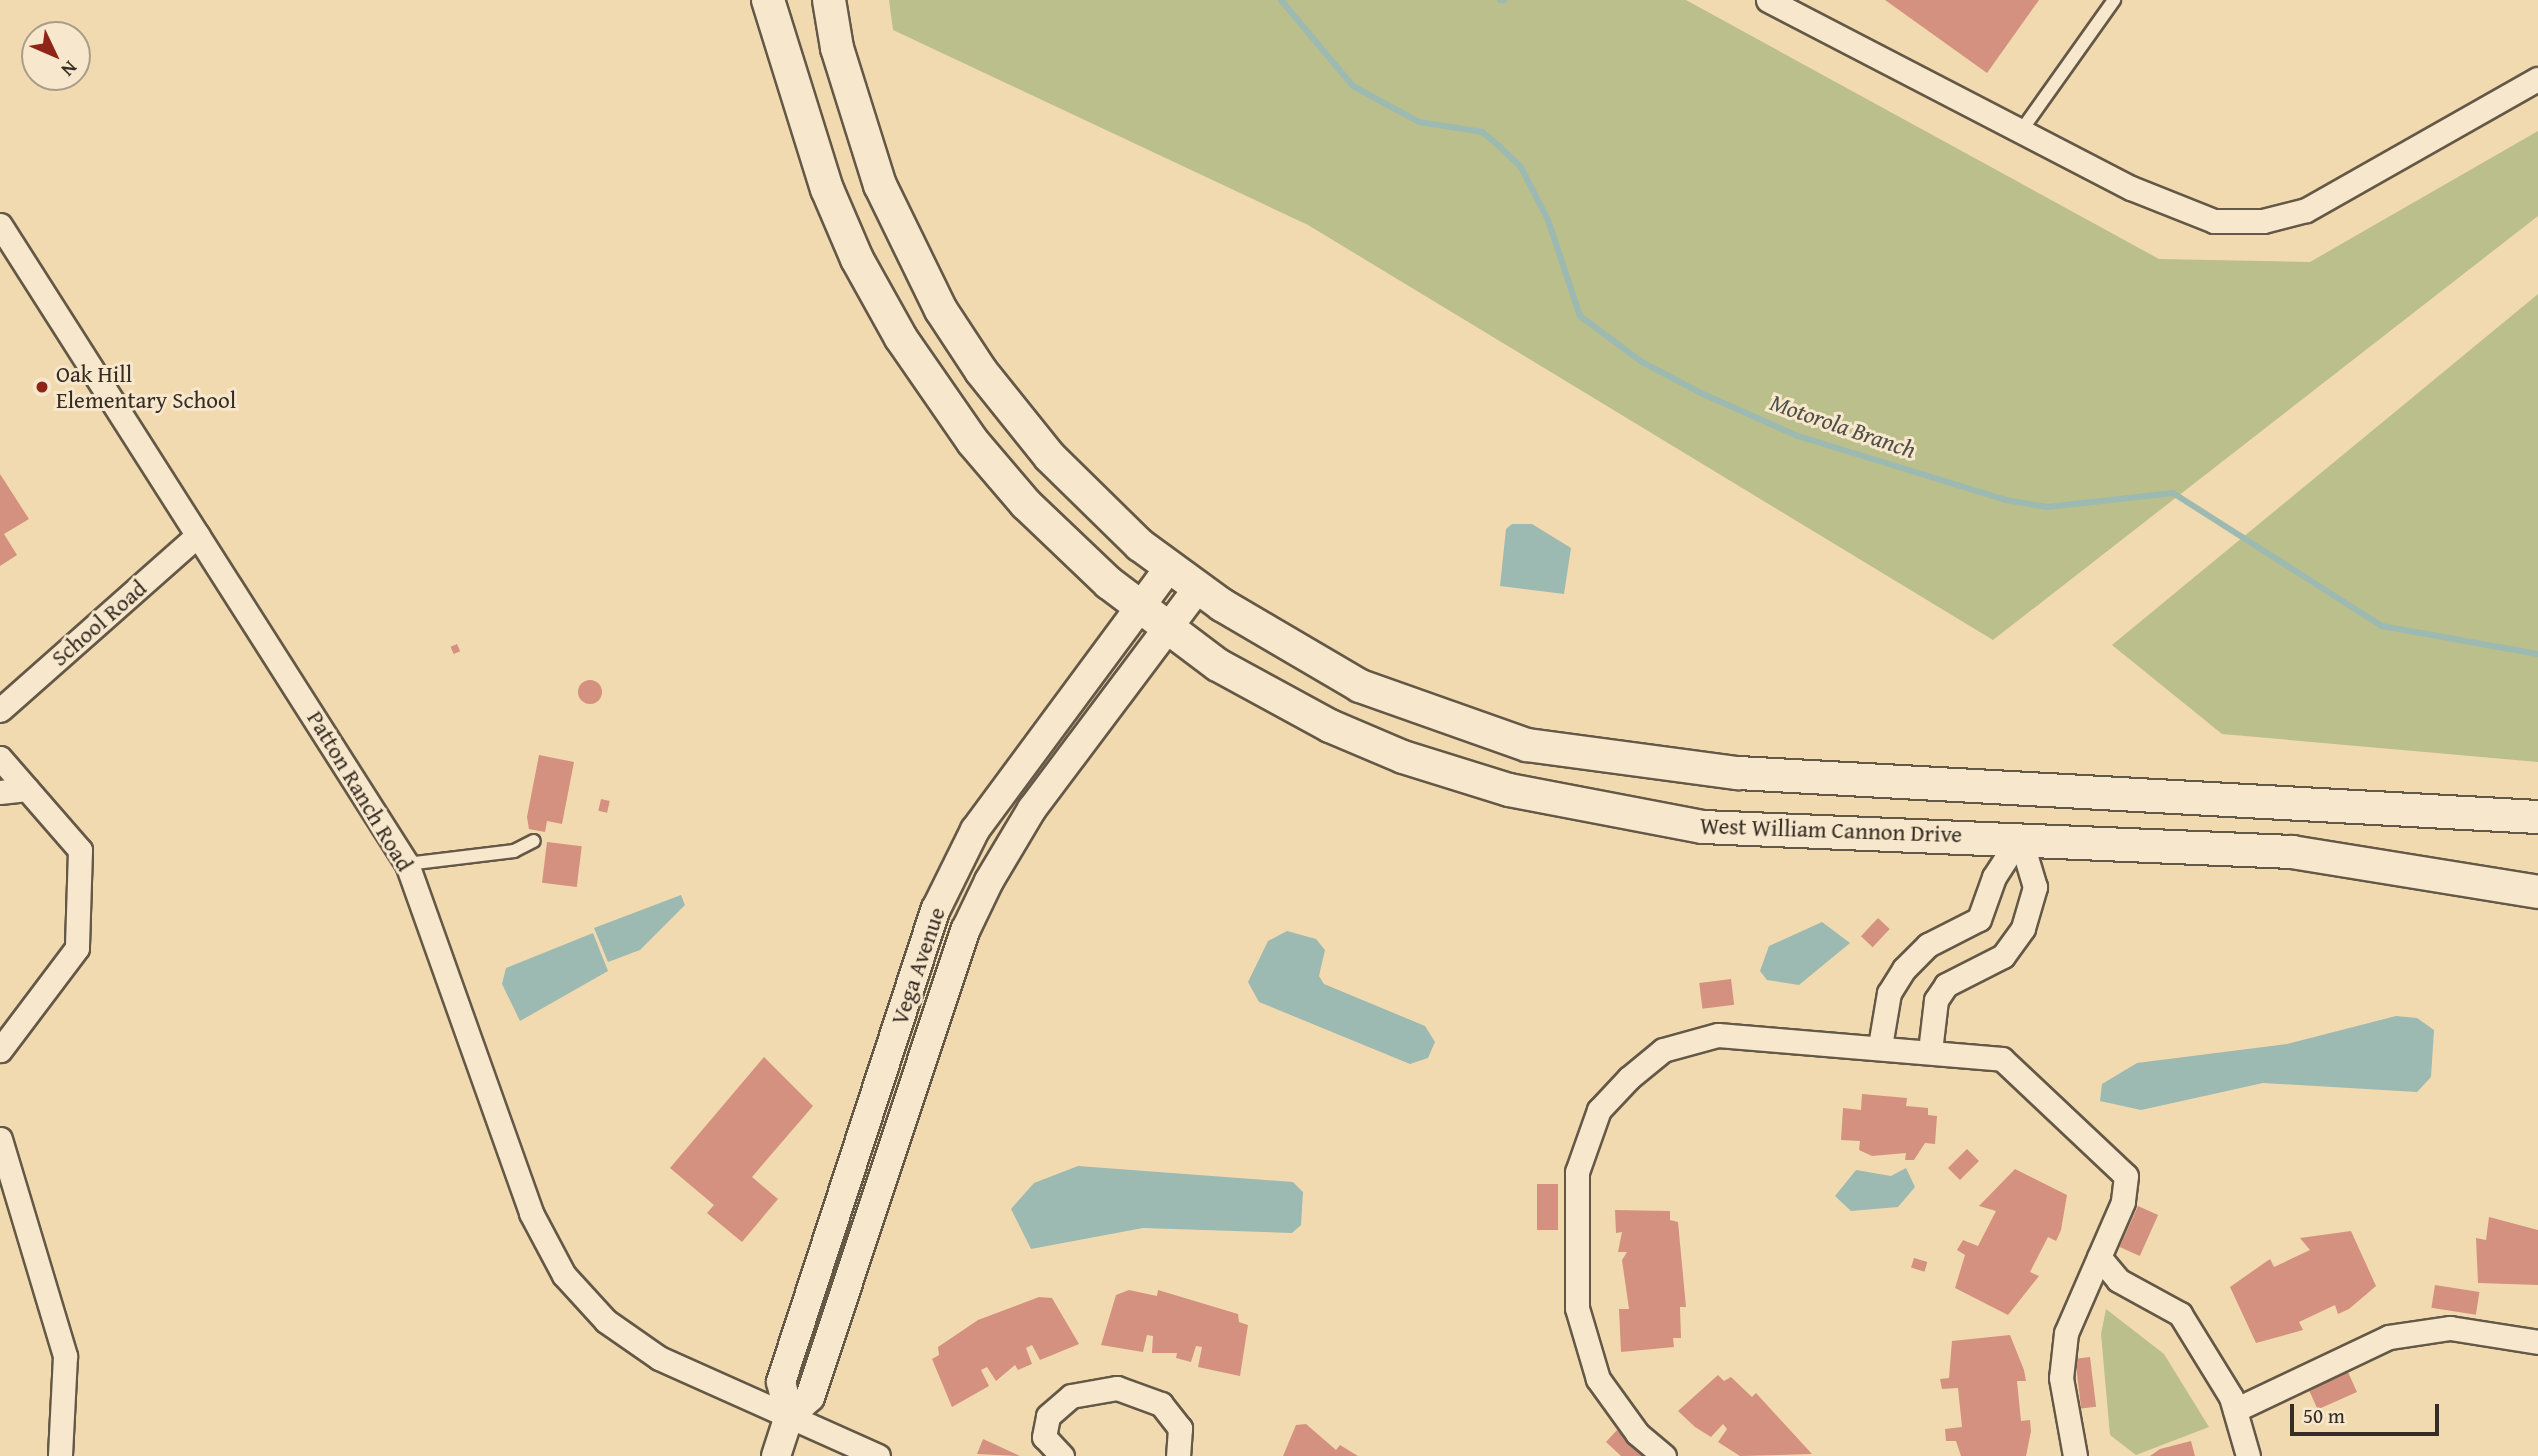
<!DOCTYPE html>
<style>
body{margin:0}
#map{position:relative;width:2538px;height:1456px;overflow:hidden;background:#f2dab0;font-family:"Gentium Book Plus",serif}
div>[style]{position:absolute}
[style*='--x']{left:calc(var(--x)*1px);top:calc(var(--y)*1px);width:calc(var(--w)*1px);rotate:calc(var(--a)*1deg)}
.green>*{inset:0;background:#bbbf8b}
.water>*{inset:0;background:#9cb9b2}
.stream>*{height:6px;margin:-3px;padding:0 3px;transform-origin:3px;border-radius:3px;background:#9cb9b2}
.building>*{inset:0;background:#d4917f;transform-origin:0 0}
.round{border-radius:50%}
.roads{filter:drop-shadow(2px 0 #645847) drop-shadow(-2px 0 #645847) drop-shadow(0 2px #645847) drop-shadow(0 -2px #645847)}
.service>*{height:12px;margin:-6px;padding:0 6px;transform-origin:6px;border-radius:6px;background:#f7e7cc}
.minor>*{height:23px;margin:-11.5px;padding:0 11.5px;transform-origin:11.5px;border-radius:11.5px;background:#f7e7cc}
.tertiary>*{height:28px;margin:-14px;padding:0 14px;transform-origin:14px;border-radius:14px;background:#f7e7cc}
.secondary>*{height:32px;margin:-16px;padding:0 16px;transform-origin:16px;border-radius:16px;background:#f7e7cc}
.dots>*{width:19px;height:19px;translate:-50% -50%;box-sizing:border-box;border:4px solid #f7e7cc;border-radius:50%}
span{translate:-50% -50%;white-space:nowrap;text-align:center;line-height:1.15;-webkit-text-stroke:6px #f7e7cc;paint-order:stroke}
.poi-label{font-size:23px;color:#352d24}
.left{translate:0 -50%;text-align:left}
.street-label{font-size:23px;color:#352d24}
.water-label{font-size:24px;color:#4f5048;font-style:italic}
.north{position:absolute;left:21px;top:21px;width:70px;height:70px;box-sizing:border-box;background:#f7e7cc;border:2px solid #a99d89;border-radius:50%;rotate:134deg;font-size:19px;font-weight:700;line-height:28px;text-align:center;color:#352d24}
.north::after{content:'';display:block;margin:auto;width:24px;height:32px;background:#8f2418;clip-path:polygon(50% 0,100% 100%,50% 72%,0 100%)}
.scale{position:absolute;left:2290px;top:1404px;width:149px;height:32px;box-sizing:border-box;border:4px solid #352d24;border-top:0;padding-left:9px;font-size:21px;line-height:24px;white-space:nowrap;color:#352d24;-webkit-text-stroke:5px #f7e7cc;paint-order:stroke}
</style>
<div id="map">
<div class="green">
<div style="clip-path:polygon(889px 0,1686px 0,2159px 259px,2310px 262px,2538px 131px,2538px 216px,1993px 640px,1308px 225px,893px 30px)"></div>
<div style="clip-path:polygon(2538px 294px,2538px 762px,2222px 734px,2112px 645px)"></div>
<div style="clip-path:polygon(2106px 1309px,2164px 1354px,2209px 1427px,2136px 1455px,2110px 1435px,2101px 1334px)"></div>
</div>
<div class="water">
<div style="clip-path:polygon(1512px 524px,1532px 524px,1571px 548px,1564px 594px,1500px 586px,1506px 529px)"></div>
<div style="clip-path:polygon(681px 895px,685px 905px,640px 950px,608px 962px,594px 928px)"></div>
<div style="clip-path:polygon(1822px 922px,1850px 943px,1799px 985px,1767px 980px,1760px 971px,1769px 946px)"></div>
<div style="clip-path:polygon(1287px 931px,1316px 939px,1325px 950px,1319px 976px,1324px 984px,1425px 1026px,1435px 1042px,1428px 1058px,1410px 1064px,1259px 1002px,1248px 982px,1268px 941px)"></div>
<div style="clip-path:polygon(593px 933px,608px 971px,520px 1021px,502px 984px,506px 968px)"></div>
<div style="clip-path:polygon(2396px 1016px,2417px 1018px,2434px 1030px,2431px 1077px,2417px 1092px,2263px 1083px,2141px 1110px,2100px 1101px,2102px 1084px,2137px 1063px,2287px 1044px)"></div>
<div style="clip-path:polygon(1078px 1166px,1293px 1182px,1303px 1192px,1301px 1225px,1292px 1233px,1143px 1228px,1031px 1249px,1011px 1209px,1034px 1183px)"></div>
<div style="clip-path:polygon(1906px 1168px,1915px 1187px,1898px 1207px,1851px 1211px,1835px 1196px,1856px 1170px,1891px 1176px)"></div>
</div>
<div class="stream">
<div style="--x:1281;--y:0;--w:112;--a:50.1"></div>
<div style="--x:1353;--y:86;--w:75;--a:28.6"></div>
<div style="--x:1419;--y:122;--w:64;--a:9"></div>
<div style="--x:1482;--y:132;--w:22;--a:39"></div>
<div style="--x:1499;--y:146;--w:30;--a:44"></div>
<div style="--x:1521;--y:167;--w:59;--a:63"></div>
<div style="--x:1548;--y:220;--w:101;--a:71.6"></div>
<div style="--x:1580;--y:316;--w:77;--a:36.6"></div>
<div style="--x:1642;--y:362;--w:69;--a:27.7"></div>
<div style="--x:1703;--y:394;--w:104;--a:23.9"></div>
<div style="--x:1798;--y:436;--w:218;--a:17.1"></div>
<div style="--x:2006;--y:500;--w:42;--a:9.7"></div>
<div style="--x:2047;--y:507;--w:127;--a:-6.3"></div>
<div style="--x:2173;--y:493;--w:248;--a:32.5"></div>
<div style="--x:2382;--y:626;--w:158;--a:10.2"></div>
<div style="--x:1500;--y:0;--w:4;--a:0"></div>
</div>
<div class="building">
<div style="clip-path:polygon(1885px 0,2039px 0,1987px 73px)"></div>
<div style="clip-path:polygon(0 474px,29px 519px,4px 534px,17px 555px,0 566px)"></div>
<div style="left:457px;top:644px;width:8px;height:7px;rotate:67deg"></div>
<div class="round" style="left:578px;top:680px;width:24px;height:24px"></div>
<div style="clip-path:polygon(539px 755px,574px 762px,562px 824px,547px 821px,545px 832px,529px 829px,527px 817px)"></div>
<div style="left:601px;top:799px;width:9px;height:12px;rotate:13deg"></div>
<div style="left:547px;top:842px;width:35px;height:41px;rotate:7deg"></div>
<div style="left:1878px;top:918px;width:16px;height:25px;rotate:43deg"></div>
<div style="left:1731px;top:979px;width:26px;height:32px;rotate:83deg"></div>
<div style="clip-path:polygon(764px 1057px,813px 1106px,752px 1177px,778px 1199px,742px 1242px,707px 1213px,714px 1205px,670px 1168px)"></div>
<div style="clip-path:polygon(1862px 1094px,1907px 1098px,1906px 1106px,1928px 1108px,1928px 1115px,1937px 1116px,1935px 1144px,1925px 1143px,1914px 1160px,1905px 1160px,1906px 1153px,1872px 1156px,1859px 1150px,1860px 1141px,1841px 1140px,1843px 1108px,1861px 1110px)"></div>
<div style="left:1967px;top:1149px;width:17px;height:27px;rotate:45deg"></div>
<div style="clip-path:polygon(2015px 1169px,2067px 1195px,2061px 1230px,2056px 1241px,2048px 1237px,2030px 1272px,2039px 1276px,2008px 1315px,1955px 1288px,1965px 1255px,1957px 1250px,1963px 1240px,1978px 1246px,1996px 1211px,1979px 1206px)"></div>
<div style="left:1537px;top:1184px;width:21px;height:46px"></div>
<div style="left:2138px;top:1206px;width:22px;height:45px;rotate:24deg"></div>
<div style="clip-path:polygon(1615px 1210px,1670px 1211px,1670px 1220px,1678px 1222px,1686px 1307px,1680px 1307px,1681px 1338px,1673px 1338px,1674px 1347px,1621px 1352px,1619px 1309px,1629px 1309px,1622px 1260px,1627px 1252px,1618px 1252px,1622px 1232px,1616px 1233px)"></div>
<div style="clip-path:polygon(2489px 1217px,2538px 1230px,2538px 1285px,2478px 1283px,2476px 1238px,2486px 1240px)"></div>
<div style="clip-path:polygon(2351px 1231px,2376px 1286px,2349px 1309px,2338px 1314px,2335px 1305px,2299px 1322px,2303px 1330px,2256px 1343px,2230px 1287px,2270px 1259px,2274px 1267px,2310px 1250px,2300px 1238px)"></div>
<div style="left:1914px;top:1258px;width:14px;height:10px;rotate:17deg"></div>
<div style="left:2435px;top:1285px;width:45px;height:23px;rotate:9deg"></div>
<div style="clip-path:polygon(1129px 1290px,1157px 1296px,1158px 1290px,1238px 1314px,1239px 1322px,1248px 1325px,1240px 1376px,1198px 1367px,1202px 1347px,1196px 1346px,1191px 1362px,1176px 1358px,1177px 1353px,1152px 1353px,1153px 1336px,1147px 1335px,1143px 1352px,1101px 1345px,1116px 1295px)"></div>
<div style="clip-path:polygon(1039px 1297px,1052px 1298px,1079px 1344px,1040px 1360px,1032px 1345px,1026px 1348px,1032px 1364px,1018px 1370px,1015px 1365px,996px 1381px,987px 1367px,981px 1370px,989px 1386px,952px 1407px,932px 1359px,939px 1355px,938px 1347px,978px 1320px)"></div>
<div style="clip-path:polygon(2010px 1335px,2024px 1370px,2026px 1381px,2017px 1381px,2021px 1421px,2030px 1420px,2031px 1431px,2026px 1456px,1961px 1456px,1956px 1441px,1946px 1441px,1945px 1429px,1962px 1427px,1958px 1388px,1942px 1389px,1940px 1379px,1949px 1378px,1952px 1341px)"></div>
<div style="left:2090px;top:1357px;width:50px;height:15px;rotate:83deg"></div>
<div style="left:2348px;top:1372px;width:22px;height:43px;rotate:66deg"></div>
<div style="clip-path:polygon(1718px 1375px,1724px 1381px,1731px 1377px,1752px 1397px,1756px 1393px,1812px 1454px,1740px 1456px,1718px 1442px,1727px 1429px,1723px 1424px,1711px 1437px,1695px 1427px,1678px 1411px)"></div>
<div style="clip-path:polygon(1306px 1424px,1336px 1450px,1340px 1445px,1358px 1456px,1283px 1456px,1296px 1425px)"></div>
<div style="clip-path:polygon(1617px 1430px,1645px 1456px,1621px 1456px,1606px 1442px)"></div>
<div style="clip-path:polygon(983px 1439px,1020px 1456px,977px 1454px)"></div>
<div style="clip-path:polygon(2191px 1441px,2195px 1456px,2150px 1456px,2160px 1449px)"></div>
</div>
<div class="roads">
<div class="service">
<div style="--x:2021;--y:131;--w:161;--a:-54.6"></div>
<div style="--x:407;--y:864;--w:108;--a:-6.9"></div>
<div style="--x:514;--y:851;--w:22;--a:-27"></div>
</div>
<div class="minor">
<div style="--x:1768;--y:0;--w:409;--a:27.4"></div>
<div style="--x:2131;--y:188;--w:89;--a:21.7"></div>
<div style="--x:2214;--y:221;--w:49;--a:0"></div>
<div style="--x:2263;--y:221;--w:44;--a:-14.3"></div>
<div style="--x:2306;--y:210;--w:266;--a:-29.5"></div>
<div style="--x:0;--y:225;--w:758;--a:57.51"></div>
<div style="--x:407;--y:864;--w:370;--a:70.4"></div>
<div style="--x:531;--y:1213;--w:70;--a:62"></div>
<div style="--x:564;--y:1275;--w:62;--a:47.6"></div>
<div style="--x:606;--y:1321;--w:65;--a:34.9"></div>
<div style="--x:659;--y:1358;--w:240;--a:24.1"></div>
<div style="--x:0;--y:710;--w:264;--a:-41.5"></div>
<div style="--x:0;--y:758;--w:122;--a:49"></div>
<div style="--x:80;--y:850;--w:98;--a:91.8"></div>
<div style="--x:77;--y:948;--w:128;--a:127"></div>
<div style="--x:0;--y:792;--w:27;--a:-6"></div>
<div style="--x:1880;--y:1046;--w:54;--a:-80.4"></div>
<div style="--x:1889;--y:993;--w:28;--a:-58"></div>
<div style="--x:1904;--y:969;--w:34;--a:-45"></div>
<div style="--x:1928;--y:945;--w:57;--a:-27"></div>
<div style="--x:1979;--y:919;--w:45;--a:-70.3"></div>
<div style="--x:1994;--y:877;--w:48;--a:-57"></div>
<div style="--x:1930;--y:1051;--w:51;--a:-83.3"></div>
<div style="--x:1936;--y:1000;--w:18;--a:-56"></div>
<div style="--x:1946;--y:985;--w:64;--a:-27"></div>
<div style="--x:2003;--y:956;--w:34;--a:-54"></div>
<div style="--x:2023;--y:928;--w:43;--a:-73.7"></div>
<div style="--x:2035;--y:887;--w:52;--a:-106.7"></div>
<div style="--x:0;--y:1139;--w:227;--a:73.3"></div>
<div style="--x:65;--y:1356;--w:100;--a:92.9"></div>
<div style="--x:2099;--y:1257;--w:30;--a:50"></div>
<div style="--x:2118;--y:1280;--w:71;--a:28.7"></div>
<div style="--x:2180;--y:1314;--w:97;--a:58.4"></div>
<div style="--x:2231;--y:1397;--w:61;--a:73.9"></div>
<div style="--x:2235;--y:1410;--w:170;--a:-25.4"></div>
<div style="--x:2389;--y:1337;--w:62;--a:-8.4"></div>
<div style="--x:2450;--y:1328;--w:89;--a:9"></div>
<div style="--x:1062;--y:1456;--w:26;--a:-133"></div>
<div style="--x:1044;--y:1437;--w:21;--a:-79"></div>
<div style="--x:1048;--y:1416;--w:30;--a:-41"></div>
<div style="--x:1071;--y:1396;--w:47;--a:-9.9"></div>
<div style="--x:1117;--y:1388;--w:47;--a:20"></div>
<div style="--x:1161;--y:1404;--w:31;--a:52"></div>
<div style="--x:1180;--y:1428;--w:28;--a:94"></div>
<div style="--x:1664;--y:1456;--w:35;--a:-140"></div>
<div style="--x:1637;--y:1433;--w:67;--a:-125.8"></div>
<div style="--x:1598;--y:1379;--w:74;--a:-106.5"></div>
<div style="--x:1577;--y:1308;--w:136;--a:-90"></div>
<div style="--x:1577;--y:1172;--w:66;--a:-70.5"></div>
<div style="--x:1599;--y:1110;--w:44;--a:-46.8"></div>
<div style="--x:1629;--y:1078;--w:44;--a:-39.5"></div>
<div style="--x:1663;--y:1050;--w:57;--a:-15.3"></div>
<div style="--x:1718;--y:1035;--w:285;--a:4.8"></div>
<div style="--x:2002;--y:1059;--w:170;--a:43.3"></div>
<div style="--x:2126;--y:1176;--w:26;--a:97"></div>
<div style="--x:2123;--y:1202;--w:143;--a:113.5"></div>
<div style="--x:2066;--y:1333;--w:45;--a:96.3"></div>
<div style="--x:2061;--y:1378;--w:79;--a:79.8"></div>
</div>
<div class="tertiary">
<div style="--x:789;--y:1416;--w:35;--a:-103"></div>
<div style="--x:781;--y:1382;--w:498;--a:-71.9"></div>
<div style="--x:936;--y:909;--w:88;--a:-63.7"></div>
<div style="--x:975;--y:830;--w:326;--a:-53.5"></div>
<div style="--x:776;--y:1456;--w:42;--a:-72"></div>
<div style="--x:789;--y:1416;--w:28;--a:-42"></div>
<div style="--x:810;--y:1397;--w:493;--a:-71.6"></div>
<div style="--x:966;--y:929;--w:53;--a:-64.4"></div>
<div style="--x:989;--y:881;--w:84;--a:-59.2"></div>
<div style="--x:1032;--y:809;--w:275;--a:-53.1"></div>
</div>
<div class="secondary">
<div style="--x:768;--y:0;--w:198;--a:72.7"></div>
<div style="--x:827;--y:189;--w:76;--a:66.8"></div>
<div style="--x:857;--y:259;--w:90;--a:60.9"></div>
<div style="--x:901;--y:338;--w:126;--a:55.3"></div>
<div style="--x:973;--y:442;--w:82;--a:49.5"></div>
<div style="--x:1026;--y:504;--w:115;--a:43.6"></div>
<div style="--x:1109;--y:583;--w:136;--a:37"></div>
<div style="--x:1218;--y:665;--w:128;--a:28.6"></div>
<div style="--x:1330;--y:726;--w:79;--a:23"></div>
<div style="--x:1403;--y:757;--w:111;--a:17.3"></div>
<div style="--x:1509;--y:790;--w:197;--a:10.8"></div>
<div style="--x:1703;--y:827;--w:590;--a:2.43"></div>
<div style="--x:2292;--y:852;--w:249;--a:9.2"></div>
<div style="--x:829;--y:0;--w:49;--a:80.5"></div>
<div style="--x:837;--y:48;--w:144;--a:72.6"></div>
<div style="--x:880;--y:185;--w:139;--a:64"></div>
<div style="--x:941;--y:310;--w:73;--a:56.7"></div>
<div style="--x:981;--y:371;--w:110;--a:51.3"></div>
<div style="--x:1050;--y:457;--w:126;--a:44.4"></div>
<div style="--x:1140;--y:545;--w:102;--a:36.2"></div>
<div style="--x:1222;--y:605;--w:160;--a:30.4"></div>
<div style="--x:1360;--y:686;--w:177;--a:19.5"></div>
<div style="--x:1527;--y:745;--w:213;--a:7.6"></div>
<div style="--x:1738;--y:773;--w:801;--a:3.15"></div>
</div>
</div>
<div class="dots">
<div style="left:42px;top:387px;background:#8f2418"></div>
</div>
<div class="poi-label">
<span class="left" style="left:56px;top:387px">Oak Hill<br>Elementary School</span>
</div>
<div class="street-label">
<span style="left:99px;top:623px;rotate:-41deg">School Road</span>
<span style="left:360px;top:791px;rotate:59deg">Patton Ranch Road</span>
<span style="left:1831px;top:830px;rotate:2deg">West William Cannon Drive</span>
<span style="left:918px;top:966px;rotate:-71deg">Vega Avenue</span>
</div>
<div class="water-label">
<span style="left:1843px;top:426px;rotate:19deg">Motorola Branch</span>
</div>
<div class="north">N</div>
<div class="scale">50 m</div>
</div>
